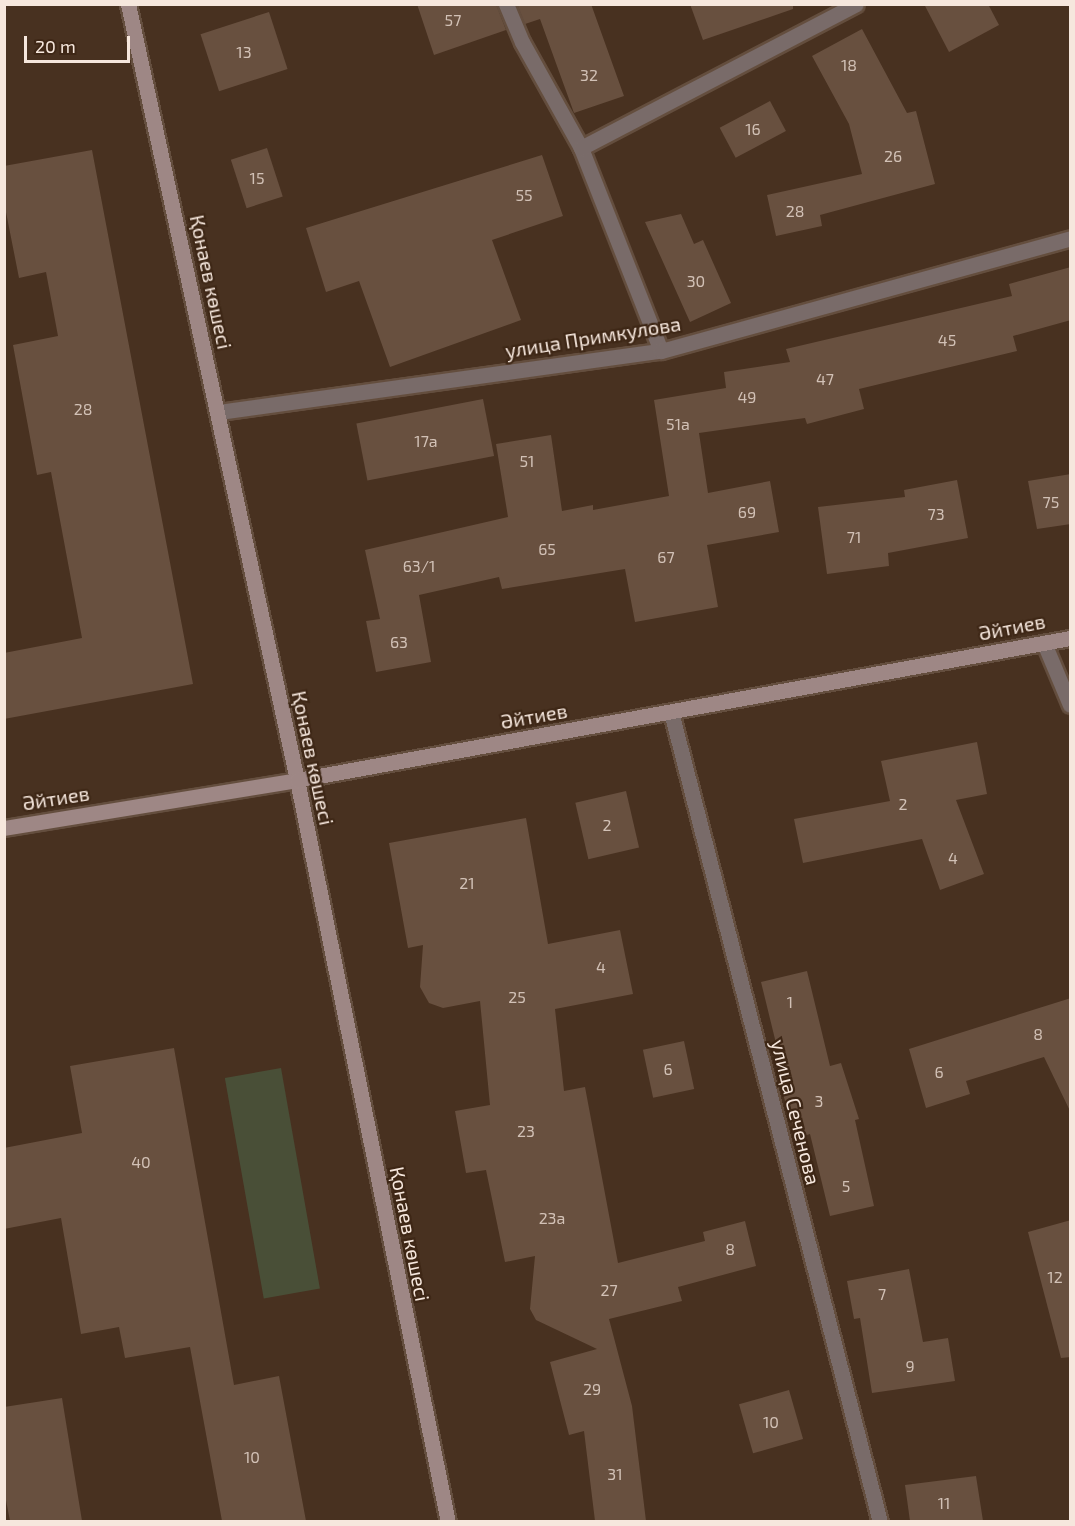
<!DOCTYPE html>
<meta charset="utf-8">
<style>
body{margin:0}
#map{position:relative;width:1075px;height:1526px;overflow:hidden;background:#483120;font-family:"Exo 2",sans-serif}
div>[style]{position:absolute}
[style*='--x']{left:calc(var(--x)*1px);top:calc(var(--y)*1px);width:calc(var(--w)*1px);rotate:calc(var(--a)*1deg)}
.green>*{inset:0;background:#494f37;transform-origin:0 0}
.building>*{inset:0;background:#68503f;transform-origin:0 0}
.roads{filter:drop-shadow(2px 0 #644e3e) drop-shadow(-2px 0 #644e3e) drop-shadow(0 2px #644e3e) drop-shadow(0 -2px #644e3e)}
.street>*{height:15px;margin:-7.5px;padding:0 7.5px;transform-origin:7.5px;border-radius:7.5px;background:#796b69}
.secondary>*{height:15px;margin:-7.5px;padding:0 7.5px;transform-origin:7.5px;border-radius:7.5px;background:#9e8785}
span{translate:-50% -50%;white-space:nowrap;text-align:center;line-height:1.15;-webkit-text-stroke:4.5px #3e2716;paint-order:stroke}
.number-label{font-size:16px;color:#d2c1b6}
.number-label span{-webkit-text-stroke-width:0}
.street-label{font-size:20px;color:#f6e7dd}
.frame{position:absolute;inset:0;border:6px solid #f6e7dd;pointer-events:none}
.scale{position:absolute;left:24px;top:36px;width:106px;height:27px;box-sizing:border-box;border:3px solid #f6e7dd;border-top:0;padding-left:8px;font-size:18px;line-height:21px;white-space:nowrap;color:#f6e7dd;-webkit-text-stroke:4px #3e2716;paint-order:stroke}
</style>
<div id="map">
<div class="green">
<div style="left:281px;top:1068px;width:224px;height:57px;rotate:80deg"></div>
</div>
<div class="building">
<div style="clip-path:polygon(417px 4px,496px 4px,506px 30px,434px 55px)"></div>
<div style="clip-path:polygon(517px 4px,591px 4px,624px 96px,574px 113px,540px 19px,525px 24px)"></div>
<div style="clip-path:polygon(690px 4px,793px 4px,793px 9px,703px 40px)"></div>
<div style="clip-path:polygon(924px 4px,988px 4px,999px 25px,949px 52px)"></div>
<div style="left:269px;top:12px;width:60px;height:72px;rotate:72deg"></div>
<div style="clip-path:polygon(862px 29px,907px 113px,916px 111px,935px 184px,820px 215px,822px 226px,776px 236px,767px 195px,862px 174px,849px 124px,812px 56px)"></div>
<div style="left:770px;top:101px;width:34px;height:57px;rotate:62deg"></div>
<div style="left:267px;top:148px;width:51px;height:38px;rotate:72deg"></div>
<div style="clip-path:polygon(92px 150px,193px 684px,4px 719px,4px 653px,82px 638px,51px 472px,37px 475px,13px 345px,58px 336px,46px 272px,19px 278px,4px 202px,4px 166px)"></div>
<div style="clip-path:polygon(542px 155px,563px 216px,492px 240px,521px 320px,390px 367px,359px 281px,326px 292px,306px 228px)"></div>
<div style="clip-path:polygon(681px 214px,694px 244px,703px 240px,731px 303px,690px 322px,645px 222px)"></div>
<div style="clip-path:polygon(1071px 267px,1071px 320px,1013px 336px,1017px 351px,859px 389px,864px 409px,807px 424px,805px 418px,699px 433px,708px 493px,770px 481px,779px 532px,707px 545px,718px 607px,635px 622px,625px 569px,502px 589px,499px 577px,419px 595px,431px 662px,376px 672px,366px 621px,380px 619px,365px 550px,508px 517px,496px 444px,551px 435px,562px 511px,593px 505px,593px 510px,669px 496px,654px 400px,726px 388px,724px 372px,790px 362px,786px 349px,1012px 296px,1009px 284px)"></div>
<div style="left:483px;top:399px;width:58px;height:129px;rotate:79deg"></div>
<div style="clip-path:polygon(1071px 474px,1071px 524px,1037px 529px,1028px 481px)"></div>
<div style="clip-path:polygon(957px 480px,968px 538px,888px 553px,889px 566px,827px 574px,818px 507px,905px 497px,904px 490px)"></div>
<div style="clip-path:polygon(977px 742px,987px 794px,956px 800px,984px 874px,940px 890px,922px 839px,803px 863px,794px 819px,890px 801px,881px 761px)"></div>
<div style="left:626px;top:791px;width:58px;height:52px;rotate:77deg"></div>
<div style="clip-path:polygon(526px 818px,548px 944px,620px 930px,633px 994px,555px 1009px,564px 1091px,585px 1087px,618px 1263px,705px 1241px,703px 1232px,745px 1221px,756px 1266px,678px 1287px,682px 1301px,609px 1319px,632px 1406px,646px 1521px,595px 1521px,584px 1431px,569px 1435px,550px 1362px,597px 1349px,536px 1320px,530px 1309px,535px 1256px,505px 1262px,486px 1170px,466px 1173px,455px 1111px,490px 1105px,480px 1001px,443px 1008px,429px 1003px,420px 987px,423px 945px,408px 948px,389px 843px)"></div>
<div style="clip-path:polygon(807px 971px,830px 1066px,841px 1063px,859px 1119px,855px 1120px,874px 1206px,830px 1216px,810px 1134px,797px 1138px,779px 1082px,785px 1080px,761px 982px)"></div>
<div style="clip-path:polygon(1071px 998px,1071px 1113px,1044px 1057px,966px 1081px,970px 1094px,926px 1108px,909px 1049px)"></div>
<div style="left:684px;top:1041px;width:49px;height:42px;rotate:78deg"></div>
<div style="clip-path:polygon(174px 1048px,234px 1385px,279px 1376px,306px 1521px,222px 1521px,190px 1347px,125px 1358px,119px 1327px,81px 1334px,61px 1218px,4px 1229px,4px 1148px,82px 1133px,70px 1066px)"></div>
<div style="clip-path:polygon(1071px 1220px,1071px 1357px,1061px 1358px,1028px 1232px)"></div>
<div style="clip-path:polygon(909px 1269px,923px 1342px,948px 1338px,955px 1381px,872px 1393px,860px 1318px,854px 1319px,847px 1281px)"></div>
<div style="left:789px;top:1390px;width:51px;height:52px;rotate:74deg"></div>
<div style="clip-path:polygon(62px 1398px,82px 1521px,10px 1521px,4px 1490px,4px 1407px)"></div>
<div style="clip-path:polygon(976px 1476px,983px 1521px,910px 1521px,905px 1485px)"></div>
</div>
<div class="roads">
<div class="street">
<div style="--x:506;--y:4;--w:41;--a:67.2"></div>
<div style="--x:522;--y:42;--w:121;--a:60.9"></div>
<div style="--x:581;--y:148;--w:218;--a:68.5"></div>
<div style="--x:581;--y:148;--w:310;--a:-27.6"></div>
<div style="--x:219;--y:412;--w:446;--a:-7.9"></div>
<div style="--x:661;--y:351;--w:424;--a:-15.4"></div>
<div style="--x:1044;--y:643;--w:67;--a:67.2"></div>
<div style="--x:671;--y:712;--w:837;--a:75.53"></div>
</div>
<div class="secondary">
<div style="--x:128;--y:4;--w:794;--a:77.71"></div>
<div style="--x:297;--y:780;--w:757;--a:78.5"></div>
<div style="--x:4;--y:828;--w:297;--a:-9.3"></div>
<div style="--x:297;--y:780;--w:786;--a:-10.41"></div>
</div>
</div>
<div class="number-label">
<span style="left:453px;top:20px">57</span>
<span style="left:244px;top:52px">13</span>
<span style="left:849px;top:65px">18</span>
<span style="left:589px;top:75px">32</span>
<span style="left:753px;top:129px">16</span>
<span style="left:893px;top:156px">26</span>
<span style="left:257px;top:178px">15</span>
<span style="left:524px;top:195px">55</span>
<span style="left:795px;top:211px">28</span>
<span style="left:696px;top:281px">30</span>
<span style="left:947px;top:340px">45</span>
<span style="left:825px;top:379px">47</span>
<span style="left:747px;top:397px">49</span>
<span style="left:83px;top:409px">28</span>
<span style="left:678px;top:424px">51а</span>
<span style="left:426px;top:441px">17а</span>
<span style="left:527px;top:461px">51</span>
<span style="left:1051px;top:502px">75</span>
<span style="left:747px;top:512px">69</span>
<span style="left:936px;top:514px">73</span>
<span style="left:854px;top:537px">71</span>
<span style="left:547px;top:549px">65</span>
<span style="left:666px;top:557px">67</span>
<span style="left:419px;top:566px">63/1</span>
<span style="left:399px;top:642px">63</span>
<span style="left:903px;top:804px">2</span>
<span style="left:607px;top:825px">2</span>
<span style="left:953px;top:858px">4</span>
<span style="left:467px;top:883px">21</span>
<span style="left:601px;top:967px">4</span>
<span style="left:517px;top:997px">25</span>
<span style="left:790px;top:1002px">1</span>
<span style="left:1038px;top:1034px">8</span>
<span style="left:668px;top:1069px">6</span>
<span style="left:939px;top:1072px">6</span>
<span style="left:819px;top:1101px">3</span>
<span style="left:526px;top:1131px">23</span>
<span style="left:141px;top:1162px">40</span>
<span style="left:846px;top:1186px">5</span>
<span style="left:552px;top:1218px">23а</span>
<span style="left:730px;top:1249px">8</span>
<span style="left:1055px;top:1277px">12</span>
<span style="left:609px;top:1290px">27</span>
<span style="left:882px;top:1294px">7</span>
<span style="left:910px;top:1366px">9</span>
<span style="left:592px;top:1389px">29</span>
<span style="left:771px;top:1422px">10</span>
<span style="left:252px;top:1457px">10</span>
<span style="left:615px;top:1474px">31</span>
<span style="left:944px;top:1503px">11</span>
</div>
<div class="street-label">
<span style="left:211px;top:282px;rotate:78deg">Қонаев көшесі</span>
<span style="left:593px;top:337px;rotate:-9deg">улица Примкулова</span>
<span style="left:1012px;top:627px;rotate:-11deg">Әйтиев</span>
<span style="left:534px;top:716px;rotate:-10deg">Әйтиев</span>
<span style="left:313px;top:758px;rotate:78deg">Қонаев көшесі</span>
<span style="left:56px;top:798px;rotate:-9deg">Әйтиев</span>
<span style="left:796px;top:1112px;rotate:76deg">улица Сеченова</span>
<span style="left:410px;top:1234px;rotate:79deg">Қонаев көшесі</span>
</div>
<div class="frame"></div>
<div class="scale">20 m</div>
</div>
